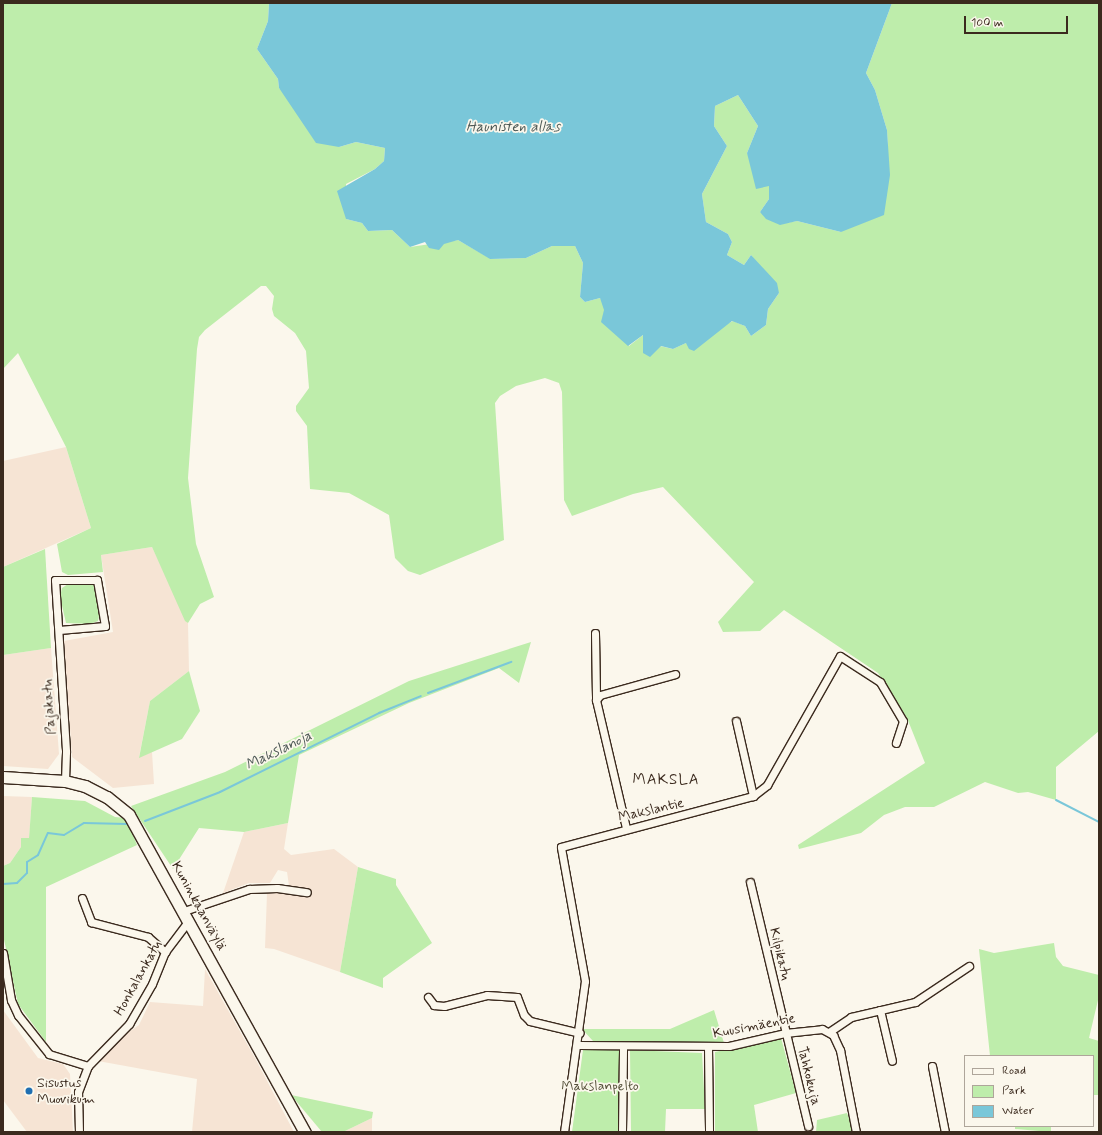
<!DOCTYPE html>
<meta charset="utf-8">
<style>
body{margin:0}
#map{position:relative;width:1102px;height:1135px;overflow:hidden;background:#fbf7ec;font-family:Mynerve,sans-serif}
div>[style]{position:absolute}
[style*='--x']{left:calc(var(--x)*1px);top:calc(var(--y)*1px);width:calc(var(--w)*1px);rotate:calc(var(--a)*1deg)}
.built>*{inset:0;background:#f6e4d4}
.green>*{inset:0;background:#beedab}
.water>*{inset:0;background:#7ac7d9}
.stream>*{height:2px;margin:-1px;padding:0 1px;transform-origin:1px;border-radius:1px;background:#7ac7d9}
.roads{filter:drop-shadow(1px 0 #3b2a1e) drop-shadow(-1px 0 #3b2a1e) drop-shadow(0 1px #3b2a1e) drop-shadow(0 -1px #3b2a1e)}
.street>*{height:7px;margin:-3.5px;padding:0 3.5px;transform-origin:3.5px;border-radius:3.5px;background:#fbf7ec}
.secondary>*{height:11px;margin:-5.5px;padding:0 5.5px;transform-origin:5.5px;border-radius:5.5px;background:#fbf7ec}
.dots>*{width:11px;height:11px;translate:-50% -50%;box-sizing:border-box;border:2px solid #fbf7ec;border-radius:50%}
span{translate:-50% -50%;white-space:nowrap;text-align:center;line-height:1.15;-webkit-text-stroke:3.5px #fbf7ec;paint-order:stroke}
.street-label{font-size:14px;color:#3b2a1e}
.poi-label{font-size:14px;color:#3b2a1e}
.left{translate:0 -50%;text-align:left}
.park-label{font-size:14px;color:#55513a}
.water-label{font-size:15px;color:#4e5956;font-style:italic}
.neighbourhood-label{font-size:15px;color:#3b2a1e;letter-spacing:1px}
.frame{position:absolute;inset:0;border:4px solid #3b2a1e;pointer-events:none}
.legend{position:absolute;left:964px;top:1055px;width:130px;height:72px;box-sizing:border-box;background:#fbf7ec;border:1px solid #aea59a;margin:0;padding:5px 7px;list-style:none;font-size:12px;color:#3b2a1e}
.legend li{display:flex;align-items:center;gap:8px;height:20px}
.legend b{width:20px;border:1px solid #aea59a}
.scale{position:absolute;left:964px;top:16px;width:104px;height:18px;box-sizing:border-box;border:2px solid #3b2a1e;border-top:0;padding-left:5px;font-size:12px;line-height:14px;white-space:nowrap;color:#3b2a1e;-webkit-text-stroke:3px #fbf7ec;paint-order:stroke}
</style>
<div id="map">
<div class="built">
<div style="clip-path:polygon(66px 447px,91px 528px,3px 567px,3px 461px)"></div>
<div style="clip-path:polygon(152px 547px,188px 623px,189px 671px,150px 701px,139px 757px,152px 752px,154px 784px,113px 788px,72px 757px,64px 641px,113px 632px,101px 555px)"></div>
<div style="clip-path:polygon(51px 648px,59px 754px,48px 769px,3px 766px,3px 655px)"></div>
<div style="clip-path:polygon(3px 796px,32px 797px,29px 839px,21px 838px,21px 847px,10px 863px,3px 866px)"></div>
<div style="clip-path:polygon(288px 823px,284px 849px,291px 855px,334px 849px,358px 867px,340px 972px,274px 949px,265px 948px,267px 893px,290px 893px,287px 872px,278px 870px,270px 883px,249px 883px,223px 893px,244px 832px)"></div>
<div style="clip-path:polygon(205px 969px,255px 1058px,294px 1132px,192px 1132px,197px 1079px,98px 1061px,109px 1045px,139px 1025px,150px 1002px,203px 1006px)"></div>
<div style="clip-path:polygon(3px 1010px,38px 1058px,63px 1064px,70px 1074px,73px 1132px,27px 1132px,3px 1100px)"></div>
<div style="clip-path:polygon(372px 1118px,372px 1132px,343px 1132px)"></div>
</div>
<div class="green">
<div style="clip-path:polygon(3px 3px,269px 3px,268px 21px,257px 49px,278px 79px,279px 88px,339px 147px,356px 142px,385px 148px,384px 161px,375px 169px,346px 184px,346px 219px,362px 223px,368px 231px,392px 230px,410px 247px,458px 240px,491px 259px,526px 258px,552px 246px,575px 246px,583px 263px,580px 297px,585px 302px,600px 298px,629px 346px,643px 335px,643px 353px,660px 346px,673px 349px,733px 321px,745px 326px,751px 336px,766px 325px,768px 309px,779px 293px,751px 255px,744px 265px,727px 255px,732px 242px,728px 234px,706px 222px,702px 194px,727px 146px,714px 126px,715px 106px,738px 95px,758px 126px,747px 153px,769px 186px,769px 199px,760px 212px,780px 224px,797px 221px,841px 232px,888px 151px,887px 130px,875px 90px,866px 73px,892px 3px,1099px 3px,1099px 731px,1056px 767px,1056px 800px,1028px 792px,1018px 793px,985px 782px,934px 807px,905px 807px,884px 815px,861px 833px,799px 849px,798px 845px,925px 763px,907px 718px,878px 673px,784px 610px,760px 631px,723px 632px,718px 622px,754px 582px,663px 487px,633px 494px,572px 516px,564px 500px,562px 392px,559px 383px,545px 378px,516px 386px,500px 396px,495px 403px,504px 540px,420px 575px,408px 571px,395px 558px,389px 515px,349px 493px,310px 489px,307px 426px,296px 411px,296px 406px,309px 388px,306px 351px,295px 333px,274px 316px,272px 309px,274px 296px,266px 286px,261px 286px,205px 330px,199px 337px,197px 349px,188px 478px,196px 544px,214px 597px,200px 604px,188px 623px,185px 621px,152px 547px,101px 555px,103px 572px,68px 575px,62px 572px,57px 544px,91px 528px,66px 447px,18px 353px,3px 369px)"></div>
<div style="clip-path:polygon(45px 549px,51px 648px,3px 655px,3px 567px)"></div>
<div style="clip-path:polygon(68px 584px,93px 585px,98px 591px,100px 611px,98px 621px,90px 624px,66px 623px,60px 597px,62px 588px)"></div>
<div style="clip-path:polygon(531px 642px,519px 683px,499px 668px,409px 703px,299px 755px,288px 823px,244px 832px,199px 828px,173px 869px,131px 806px,225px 772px,409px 681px)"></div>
<div style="clip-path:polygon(189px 671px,200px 711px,182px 739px,139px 758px,150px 701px)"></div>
<div style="clip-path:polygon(32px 797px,85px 801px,115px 817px,126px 818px,137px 845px,46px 887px,46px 1042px,18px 1004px,3px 935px,3px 866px,10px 863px,21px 847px,21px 838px,29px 838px)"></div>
<div style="clip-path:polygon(358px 867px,396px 879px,396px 885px,432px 943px,383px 978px,383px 988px,340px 972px)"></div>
<div style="clip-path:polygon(1054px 943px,1056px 957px,1063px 966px,1099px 975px,1099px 996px,1089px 1038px,1099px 1041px,1099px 1095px,1093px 1095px,1093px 1056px,990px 1056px,979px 949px,994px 953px)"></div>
<div style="clip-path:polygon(714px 1010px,724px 1043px,593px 1041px,582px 1029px,670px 1029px)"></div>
<div style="clip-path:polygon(781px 1038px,796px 1093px,754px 1105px,758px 1132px,715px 1132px,715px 1052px)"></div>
<div style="clip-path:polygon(619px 1049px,620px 1132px,572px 1132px,583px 1050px)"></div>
<div style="clip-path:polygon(630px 1050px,702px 1053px,705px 1109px,666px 1109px,665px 1132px,631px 1132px)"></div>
<div style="clip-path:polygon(291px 1095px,373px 1112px,372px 1118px,343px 1132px,322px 1132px)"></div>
<div style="clip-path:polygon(847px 1113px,854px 1132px,816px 1132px,817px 1120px)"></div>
<div style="clip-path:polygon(1015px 1126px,1051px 1126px,1051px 1132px,1015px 1129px)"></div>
</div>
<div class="water">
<div style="clip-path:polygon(269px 3px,892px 3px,866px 73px,875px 90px,887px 130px,890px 175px,884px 215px,841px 232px,797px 221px,780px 225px,766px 219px,760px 212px,769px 199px,769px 186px,756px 189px,747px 153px,758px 126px,738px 95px,715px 106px,714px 126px,727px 146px,702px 194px,706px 222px,728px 234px,732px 242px,727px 255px,744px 265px,751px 255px,777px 283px,779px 293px,768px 309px,766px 325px,751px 336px,745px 326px,732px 321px,694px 351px,689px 349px,686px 343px,673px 349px,661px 346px,650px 357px,643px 353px,643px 335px,628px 346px,601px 322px,604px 310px,600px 298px,585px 302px,580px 297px,583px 263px,575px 246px,552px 246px,526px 258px,490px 259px,458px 240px,444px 244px,439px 250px,429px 248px,425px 242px,410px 247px,392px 230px,368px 231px,362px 223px,346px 219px,337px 191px,375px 169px,384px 161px,385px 148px,356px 142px,339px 147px,316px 143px,279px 88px,278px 79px,257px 49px,268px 21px)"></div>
</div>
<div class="stream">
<div style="--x:428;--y:693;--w:89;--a:-20.5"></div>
<div style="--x:1056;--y:800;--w:48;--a:27.1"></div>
<div style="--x:145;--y:821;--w:80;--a:-21.1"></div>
<div style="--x:220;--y:792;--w:178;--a:-26.4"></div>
<div style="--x:379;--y:713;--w:45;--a:-22"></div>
<div style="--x:3;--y:884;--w:14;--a:-4"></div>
<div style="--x:17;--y:883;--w:14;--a:-45"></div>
<div style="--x:27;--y:873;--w:11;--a:-90"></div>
<div style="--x:27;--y:862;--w:13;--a:-32"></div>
<div style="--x:38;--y:855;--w:24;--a:-66"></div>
<div style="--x:48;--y:833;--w:16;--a:7"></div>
<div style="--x:64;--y:835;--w:23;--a:-31"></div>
<div style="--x:84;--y:823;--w:43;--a:1.3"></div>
</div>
<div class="roads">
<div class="street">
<div style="--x:59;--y:630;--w:46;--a:-5"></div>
<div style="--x:105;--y:626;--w:47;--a:-99.9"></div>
<div style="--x:97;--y:580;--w:42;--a:180"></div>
<div style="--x:55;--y:580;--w:172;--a:86.3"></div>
<div style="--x:66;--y:752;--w:29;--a:92"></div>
<div style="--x:595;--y:633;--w:67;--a:89.1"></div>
<div style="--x:596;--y:700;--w:131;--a:76.8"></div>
<div style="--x:596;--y:700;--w:6;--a:-51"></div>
<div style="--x:600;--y:695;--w:78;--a:-15.6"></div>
<div style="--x:736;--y:721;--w:77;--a:77.2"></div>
<div style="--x:750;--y:882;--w:251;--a:76.6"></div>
<div style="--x:82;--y:898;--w:26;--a:69"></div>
<div style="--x:91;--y:922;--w:59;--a:14.7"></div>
<div style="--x:148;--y:937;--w:23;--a:41"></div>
<div style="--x:184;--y:911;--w:69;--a:-18.7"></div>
<div style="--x:249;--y:889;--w:28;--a:-2"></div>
<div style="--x:277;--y:888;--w:30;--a:8"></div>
<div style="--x:3;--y:953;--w:48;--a:80.3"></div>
<div style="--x:11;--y:1000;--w:17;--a:65"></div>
<div style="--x:18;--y:1015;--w:50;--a:51.5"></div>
<div style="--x:49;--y:1054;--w:41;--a:17.1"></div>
<div style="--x:428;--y:997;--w:10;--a:53"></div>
<div style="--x:434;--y:1005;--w:10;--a:6"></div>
<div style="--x:444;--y:1006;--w:44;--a:-14.3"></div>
<div style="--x:487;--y:995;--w:30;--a:4"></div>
<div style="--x:517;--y:997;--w:19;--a:69"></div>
<div style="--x:524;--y:1015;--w:8;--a:45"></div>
<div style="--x:530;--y:1021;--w:51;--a:13.5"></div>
<div style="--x:880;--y:1010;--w:52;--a:76.8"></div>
<div style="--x:829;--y:1032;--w:27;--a:-34"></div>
<div style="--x:851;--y:1017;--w:66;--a:-13.2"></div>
<div style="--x:915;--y:1002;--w:65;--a:-33.7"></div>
<div style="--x:578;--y:1045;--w:151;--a:0.4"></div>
<div style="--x:729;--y:1046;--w:57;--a:-13.1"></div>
<div style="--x:785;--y:1033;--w:37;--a:-6"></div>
<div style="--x:822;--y:1029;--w:13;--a:29"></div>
<div style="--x:833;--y:1035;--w:17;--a:65"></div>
<div style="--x:840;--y:1050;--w:84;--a:79"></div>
<div style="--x:708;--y:1047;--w:85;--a:89.3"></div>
<div style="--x:932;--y:1066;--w:67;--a:78.9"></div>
<div style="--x:79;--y:1132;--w:40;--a:-91.4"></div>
<div style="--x:78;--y:1092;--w:28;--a:-69"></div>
<div style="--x:88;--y:1066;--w:59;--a:-45.7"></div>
<div style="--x:129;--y:1024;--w:46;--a:-60.1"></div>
<div style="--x:152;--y:984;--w:35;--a:-68"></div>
<div style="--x:165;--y:952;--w:40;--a:-53"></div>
<div style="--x:564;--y:1132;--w:152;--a:-82.1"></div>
<div style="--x:585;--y:981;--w:136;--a:-100.2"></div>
<div style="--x:561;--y:847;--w:199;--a:-14.9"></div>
<div style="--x:753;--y:796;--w:18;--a:-38"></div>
<div style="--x:767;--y:785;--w:148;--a:-60.5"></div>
<div style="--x:840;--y:656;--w:48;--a:33"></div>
<div style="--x:880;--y:682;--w:45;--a:59.5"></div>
<div style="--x:903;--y:721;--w:23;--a:108"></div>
<div style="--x:622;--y:1132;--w:86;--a:-89.3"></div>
</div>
<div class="secondary">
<div style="--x:3;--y:777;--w:62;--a:3.7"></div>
<div style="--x:65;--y:781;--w:21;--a:14"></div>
<div style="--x:85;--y:786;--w:25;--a:27"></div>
<div style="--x:107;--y:797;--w:28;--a:39"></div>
<div style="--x:129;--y:815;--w:363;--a:61"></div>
</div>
</div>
<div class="dots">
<div style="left:29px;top:1091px;background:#1f6fb2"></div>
</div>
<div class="street-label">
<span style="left:49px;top:707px;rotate:-94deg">Pajakatu</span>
<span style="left:651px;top:810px;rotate:-13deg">Makslantie</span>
<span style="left:199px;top:906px;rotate:61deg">Kuninkaanväylä</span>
<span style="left:780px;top:954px;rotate:77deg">Kilpikatu</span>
<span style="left:138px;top:978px;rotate:-61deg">Honkalankatu</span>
<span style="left:754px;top:1026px;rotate:-11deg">Kuusimäentie</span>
<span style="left:809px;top:1076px;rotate:76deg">Tahkokuja</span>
</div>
<div class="poi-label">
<span class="left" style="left:37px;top:1091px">Sisustus<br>Muovikum</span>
</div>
<div class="park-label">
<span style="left:600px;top:1086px">Makslanpelto</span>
</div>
<div class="water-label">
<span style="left:513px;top:128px">Haunisten allas</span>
<span style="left:279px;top:751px;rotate:-26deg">Makslanoja</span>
</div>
<div class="neighbourhood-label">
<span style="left:666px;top:781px">MAKSLA</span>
</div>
<div class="frame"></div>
<ul class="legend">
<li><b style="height:5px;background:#fbf7ec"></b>Road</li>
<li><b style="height:11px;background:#beedab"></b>Park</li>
<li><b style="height:11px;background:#7ac7d9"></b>Water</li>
</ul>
<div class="scale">100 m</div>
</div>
